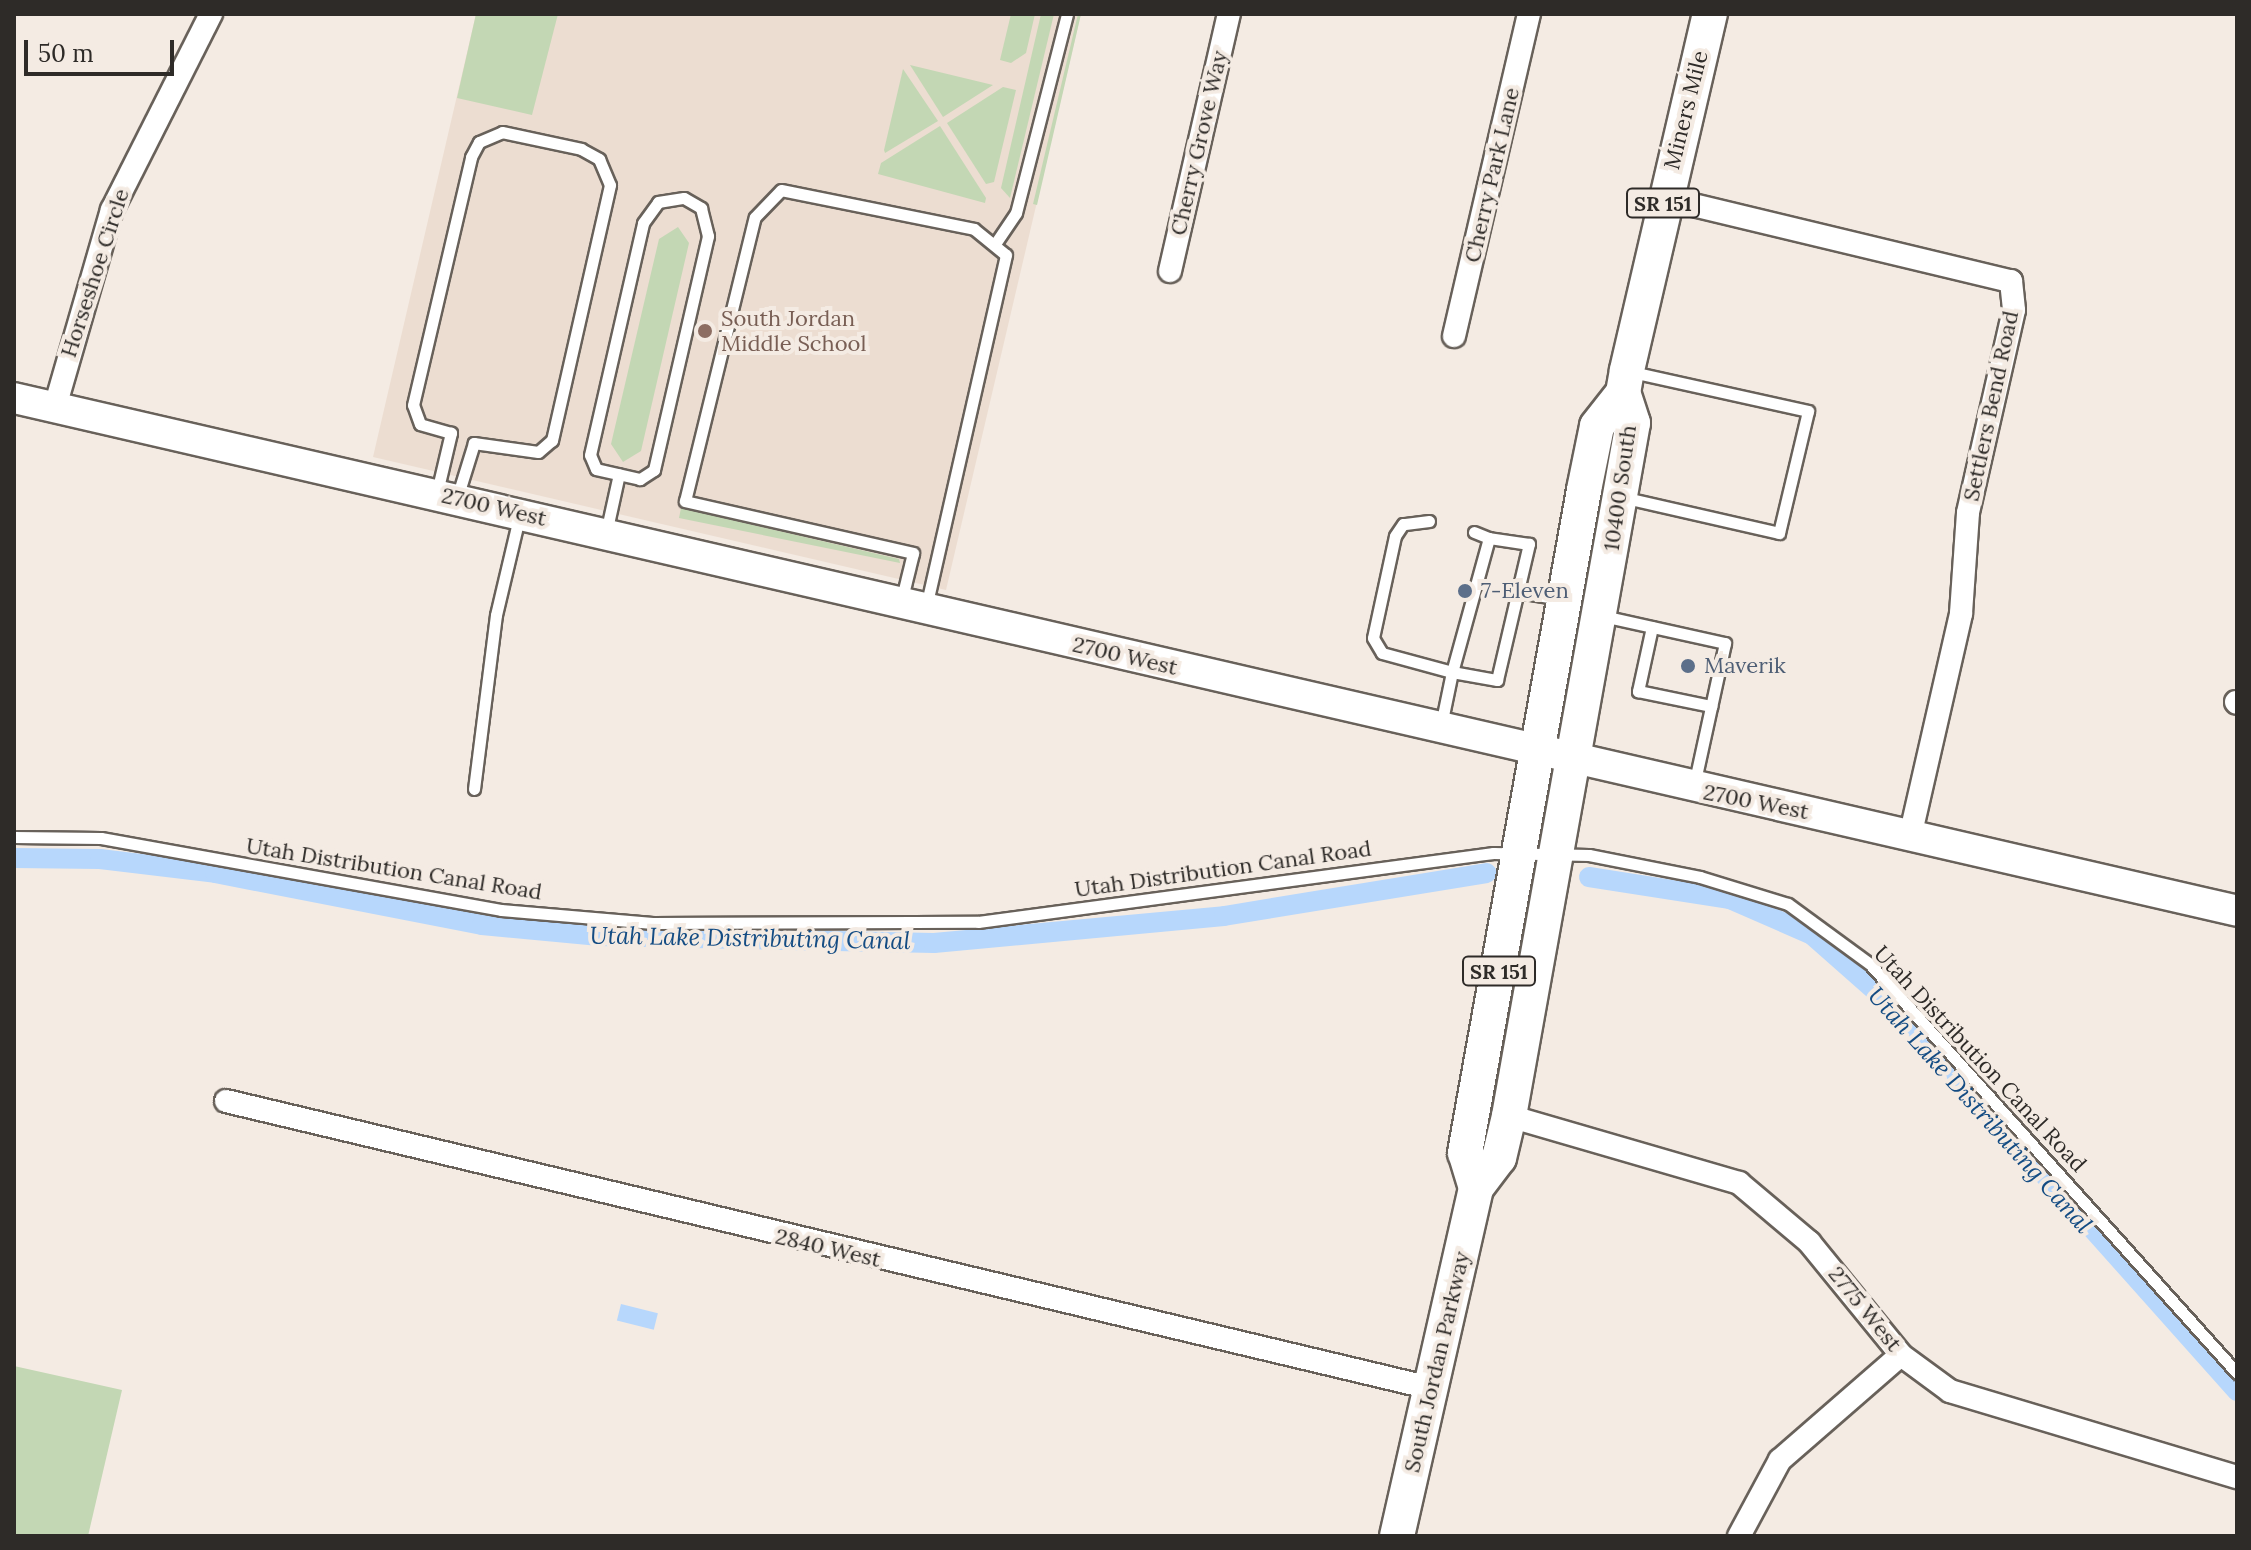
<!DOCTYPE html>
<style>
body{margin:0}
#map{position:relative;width:2251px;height:1550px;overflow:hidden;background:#f4ebe3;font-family:Lora,serif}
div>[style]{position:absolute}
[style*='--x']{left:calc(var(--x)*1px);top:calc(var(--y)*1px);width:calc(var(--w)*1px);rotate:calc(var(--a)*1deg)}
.built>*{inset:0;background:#ecddd1}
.green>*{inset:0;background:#c3d7b4}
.water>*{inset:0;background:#b7d7fc;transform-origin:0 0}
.canal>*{height:20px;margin:-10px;padding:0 10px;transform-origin:10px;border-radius:10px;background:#b7d7fc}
.roads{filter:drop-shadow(2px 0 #68615a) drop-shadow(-2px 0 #68615a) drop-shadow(0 2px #68615a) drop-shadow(0 -2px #68615a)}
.service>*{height:11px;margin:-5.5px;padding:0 5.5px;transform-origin:5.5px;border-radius:5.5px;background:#fff}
.minor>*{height:22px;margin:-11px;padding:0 11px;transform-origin:11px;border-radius:11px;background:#fff}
.secondary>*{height:30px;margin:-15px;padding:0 15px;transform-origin:15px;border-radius:15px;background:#fff}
.primary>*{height:34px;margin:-17px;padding:0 17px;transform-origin:17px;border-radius:17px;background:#fff}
.dots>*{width:22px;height:22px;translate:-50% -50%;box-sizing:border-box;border:4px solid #f4ebe3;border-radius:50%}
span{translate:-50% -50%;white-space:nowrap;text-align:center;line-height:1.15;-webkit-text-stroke:8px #f4ebe3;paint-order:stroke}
.shield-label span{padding:2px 6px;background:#f4ebe3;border:2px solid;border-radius:6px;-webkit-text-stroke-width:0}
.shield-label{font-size:20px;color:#2e2b28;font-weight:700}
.street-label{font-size:22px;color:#2e2b28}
.education-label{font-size:22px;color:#785e54}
.left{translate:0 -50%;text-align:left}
.service-label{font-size:22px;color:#4e5e75}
.water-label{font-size:24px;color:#144c83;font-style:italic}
.frame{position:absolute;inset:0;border:16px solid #2e2b28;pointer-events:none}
.scale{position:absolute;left:24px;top:40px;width:150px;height:36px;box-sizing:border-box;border:4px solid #2e2b28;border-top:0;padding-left:10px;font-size:24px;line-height:28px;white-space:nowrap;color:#2e2b28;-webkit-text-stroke:6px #f4ebe3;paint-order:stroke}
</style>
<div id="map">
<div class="built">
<div style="clip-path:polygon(476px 14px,1081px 14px,946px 590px,373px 457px)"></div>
</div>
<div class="green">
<div style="clip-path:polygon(476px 14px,558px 14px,532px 115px,457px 98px)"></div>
<div style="clip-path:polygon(1011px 14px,1035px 14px,1026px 53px,1011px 63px,1000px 60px)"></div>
<div style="clip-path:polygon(1041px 14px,1054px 14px,1010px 198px,1001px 188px)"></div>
<div style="clip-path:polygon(1078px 14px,1081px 14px,1037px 205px,1033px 204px)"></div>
<div style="clip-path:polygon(910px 65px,993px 85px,943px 117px)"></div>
<div style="clip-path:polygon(903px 69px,938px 121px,885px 153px,884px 150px)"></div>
<div style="clip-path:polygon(1003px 87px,1016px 90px,994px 182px,986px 184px,947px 123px)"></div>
<div style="clip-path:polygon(940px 126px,986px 198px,985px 203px,878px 174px,881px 163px)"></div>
<div style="clip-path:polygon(678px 227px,689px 243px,641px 451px,623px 462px,611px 444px,659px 239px)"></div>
<div style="clip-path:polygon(681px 508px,899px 559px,900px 563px,679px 518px)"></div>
<div style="clip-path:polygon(14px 1366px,122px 1390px,88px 1536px,14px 1536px)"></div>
</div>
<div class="water">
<div style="left:621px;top:1304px;width:38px;height:17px;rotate:14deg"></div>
</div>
<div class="canal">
<div style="--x:14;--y:858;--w:86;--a:0.7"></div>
<div style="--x:100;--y:859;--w:116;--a:6.9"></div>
<div style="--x:215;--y:873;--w:272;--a:11"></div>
<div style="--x:482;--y:925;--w:118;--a:5.4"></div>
<div style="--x:599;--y:936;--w:335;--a:1.2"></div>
<div style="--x:934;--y:943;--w:291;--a:-5.3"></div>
<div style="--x:1224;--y:916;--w:266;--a:-9.3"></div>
<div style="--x:1589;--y:877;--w:143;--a:8.9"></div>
<div style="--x:1730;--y:899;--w:90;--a:23.7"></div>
<div style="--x:1812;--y:935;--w:113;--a:41.4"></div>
<div style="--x:1897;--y:1010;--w:511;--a:48.25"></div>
</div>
<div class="roads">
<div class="service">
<div style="--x:684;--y:198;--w:20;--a:30"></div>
<div style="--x:701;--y:208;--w:29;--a:76"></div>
<div style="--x:708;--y:236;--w:240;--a:103"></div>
<div style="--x:654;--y:470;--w:17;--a:147"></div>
<div style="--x:640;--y:479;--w:45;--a:-167.2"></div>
<div style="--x:596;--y:469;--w:15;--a:-113"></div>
<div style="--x:590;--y:455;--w:238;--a:-77.1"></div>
<div style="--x:643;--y:223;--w:26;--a:-54"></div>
<div style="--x:658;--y:202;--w:26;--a:-9"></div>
<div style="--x:997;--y:241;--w:34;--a:-56"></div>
<div style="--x:1016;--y:213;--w:205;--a:-75.6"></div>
<div style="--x:437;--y:492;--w:61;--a:-76.7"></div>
<div style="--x:451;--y:433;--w:32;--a:-164"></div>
<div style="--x:420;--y:424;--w:20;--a:-110"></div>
<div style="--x:413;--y:405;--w:255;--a:-76.8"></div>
<div style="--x:471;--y:157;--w:17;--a:-62"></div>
<div style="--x:479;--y:142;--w:25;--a:-23"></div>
<div style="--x:502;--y:132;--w:81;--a:12.1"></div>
<div style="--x:581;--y:149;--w:21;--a:29"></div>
<div style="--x:599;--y:159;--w:28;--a:67"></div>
<div style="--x:610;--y:185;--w:262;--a:102.8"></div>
<div style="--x:552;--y:440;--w:18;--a:139"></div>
<div style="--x:538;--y:452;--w:65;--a:-172"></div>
<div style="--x:474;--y:443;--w:58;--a:107.2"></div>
<div style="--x:1622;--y:497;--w:161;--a:12.9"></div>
<div style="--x:1779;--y:533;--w:125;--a:-76.6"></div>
<div style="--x:1808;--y:411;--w:180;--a:-167.5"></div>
<div style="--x:1429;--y:521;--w:26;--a:173"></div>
<div style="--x:1403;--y:524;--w:14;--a:124"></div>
<div style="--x:1395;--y:536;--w:104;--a:102.2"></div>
<div style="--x:1373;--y:638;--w:17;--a:59"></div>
<div style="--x:1382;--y:653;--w:73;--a:15.2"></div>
<div style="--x:1452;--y:672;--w:46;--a:10.1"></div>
<div style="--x:1497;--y:680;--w:140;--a:-76.8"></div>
<div style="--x:1529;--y:544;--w:40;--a:-171.5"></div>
<div style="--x:1489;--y:538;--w:139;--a:105.4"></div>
<div style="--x:1452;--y:672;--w:54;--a:101.7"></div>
<div style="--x:1474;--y:532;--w:16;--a:22"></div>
<div style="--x:606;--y:533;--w:60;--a:-77.6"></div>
<div style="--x:1518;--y:592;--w:44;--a:9.2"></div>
<div style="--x:901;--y:602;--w:50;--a:-76.2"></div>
<div style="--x:913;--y:553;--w:234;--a:-167.2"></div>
<div style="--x:685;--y:501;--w:292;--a:-76.2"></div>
<div style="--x:755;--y:217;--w:37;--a:-46"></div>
<div style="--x:781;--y:190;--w:197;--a:11.4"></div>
<div style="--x:974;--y:229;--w:41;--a:39.1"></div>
<div style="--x:1006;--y:255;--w:362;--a:102.8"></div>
<div style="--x:1603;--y:616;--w:125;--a:12.5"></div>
<div style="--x:1725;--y:643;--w:145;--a:102.3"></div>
<div style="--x:1652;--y:627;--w:66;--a:102.3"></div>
<div style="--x:1638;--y:691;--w:75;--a:11.6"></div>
<div style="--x:474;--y:789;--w:175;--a:-82.8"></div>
<div style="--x:496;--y:615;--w:100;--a:-76.7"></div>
<div style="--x:14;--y:837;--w:87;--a:0.7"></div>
<div style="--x:101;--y:838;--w:406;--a:10.2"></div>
<div style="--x:501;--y:910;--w:152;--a:4.9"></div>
<div style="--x:652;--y:923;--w:326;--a:-0.2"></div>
<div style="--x:978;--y:922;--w:520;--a:-7.63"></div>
<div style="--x:1493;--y:853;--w:96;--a:1.2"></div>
<div style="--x:1589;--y:855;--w:113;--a:11.2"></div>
<div style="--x:1700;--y:877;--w:92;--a:17.1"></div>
<div style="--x:1788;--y:904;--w:102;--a:36.2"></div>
<div style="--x:1870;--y:964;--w:550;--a:48.1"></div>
</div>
<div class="minor">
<div style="--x:1664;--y:198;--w:357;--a:13.5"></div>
<div style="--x:2011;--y:281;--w:29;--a:84"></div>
<div style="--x:2014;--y:310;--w:208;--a:102.8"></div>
<div style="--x:1968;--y:513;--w:101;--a:94"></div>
<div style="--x:1961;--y:614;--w:228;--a:102.9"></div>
<div style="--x:1170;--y:271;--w:264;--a:-77.1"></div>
<div style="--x:1454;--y:336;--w:331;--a:-76.9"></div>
<div style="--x:55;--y:407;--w:205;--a:-73.9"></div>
<div style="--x:112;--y:210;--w:220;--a:-63.2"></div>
<div style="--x:2236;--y:702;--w:1;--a:45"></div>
<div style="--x:226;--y:1101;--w:1239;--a:13.4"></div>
<div style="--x:1509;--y:1116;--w:240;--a:16.2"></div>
<div style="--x:1739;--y:1183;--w:92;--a:40.1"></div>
<div style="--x:1809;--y:1242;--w:146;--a:50.8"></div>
<div style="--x:1901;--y:1355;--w:61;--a:36.3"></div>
<div style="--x:1950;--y:1391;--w:300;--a:16.7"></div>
<div style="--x:1739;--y:1536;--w:86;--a:-61.7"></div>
<div style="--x:1780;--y:1460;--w:160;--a:-41"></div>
</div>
<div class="secondary">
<div style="--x:14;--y:398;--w:2281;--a:12.99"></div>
</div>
<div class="primary">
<div style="--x:1476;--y:1188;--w:37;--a:-107"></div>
<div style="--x:1465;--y:1153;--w:674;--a:-79.82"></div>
<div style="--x:1584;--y:490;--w:65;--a:-78.5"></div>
<div style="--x:1597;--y:426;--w:42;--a:-51.8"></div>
<div style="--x:1397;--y:1536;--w:357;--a:-77.2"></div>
<div style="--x:1476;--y:1188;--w:38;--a:-53"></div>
<div style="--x:1499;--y:1158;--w:43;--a:-76.6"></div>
<div style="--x:1509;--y:1116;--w:704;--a:-79.86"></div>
<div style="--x:1633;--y:423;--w:32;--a:-108"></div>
<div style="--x:1623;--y:393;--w:23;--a:-80"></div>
<div style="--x:1627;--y:370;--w:366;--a:-76.9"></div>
</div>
</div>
<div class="dots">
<div style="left:705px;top:331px;background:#8d6e63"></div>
<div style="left:1465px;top:591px;background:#5c6f8a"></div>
<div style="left:1688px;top:666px;background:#5c6f8a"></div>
</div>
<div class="shield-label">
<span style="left:1663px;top:203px">SR 151</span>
<span style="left:1499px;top:971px">SR 151</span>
</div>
<div class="street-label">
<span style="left:1686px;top:110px;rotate:-76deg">Miners Mile</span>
<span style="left:1199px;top:143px;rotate:-77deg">Cherry Grove Way</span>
<span style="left:1492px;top:175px;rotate:-77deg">Cherry Park Lane</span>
<span style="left:95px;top:273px;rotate:-72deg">Horseshoe Circle</span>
<span style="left:1991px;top:406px;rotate:-78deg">Settlers Bend Road</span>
<span style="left:1620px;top:488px;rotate:-82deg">10400 South</span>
<span style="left:494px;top:507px;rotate:13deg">2700 West</span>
<span style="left:1125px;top:656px;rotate:13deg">2700 West</span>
<span style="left:1756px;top:802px;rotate:11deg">2700 West</span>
<span style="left:394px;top:869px;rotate:9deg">Utah Distribution Canal Road</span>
<span style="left:1223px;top:869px;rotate:-8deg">Utah Distribution Canal Road</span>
<span style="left:1980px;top:1059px;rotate:47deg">Utah Distribution Canal Road</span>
<span style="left:828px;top:1248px;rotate:13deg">2840 West</span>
<span style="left:1865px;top:1309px;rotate:51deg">2775 West</span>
<span style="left:1437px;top:1362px;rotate:-77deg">South Jordan Parkway</span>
</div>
<div class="education-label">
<span class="left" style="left:721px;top:331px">South Jordan<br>Middle School</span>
</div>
<div class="service-label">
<span class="left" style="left:1481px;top:591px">7-Eleven</span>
<span class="left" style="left:1704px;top:666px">Maverik</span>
</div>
<div class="water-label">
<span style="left:750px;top:938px;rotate:1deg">Utah Lake Distributing Canal</span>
<span style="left:1980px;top:1110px;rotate:48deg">Utah Lake Distributing Canal</span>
</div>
<div class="frame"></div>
<div class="scale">50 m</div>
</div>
